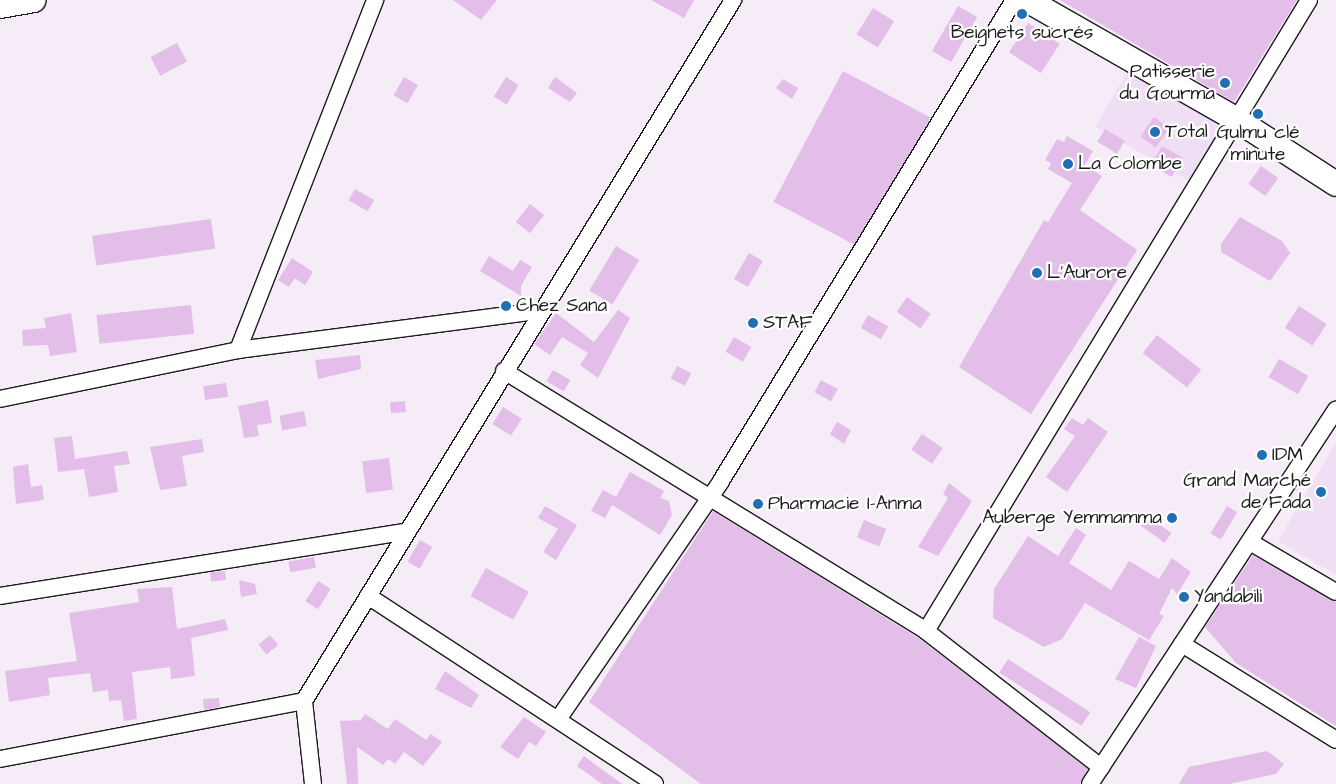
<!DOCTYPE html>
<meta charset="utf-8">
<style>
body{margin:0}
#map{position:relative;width:1336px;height:784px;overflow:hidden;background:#f6ecf8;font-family:"Architects Daughter",sans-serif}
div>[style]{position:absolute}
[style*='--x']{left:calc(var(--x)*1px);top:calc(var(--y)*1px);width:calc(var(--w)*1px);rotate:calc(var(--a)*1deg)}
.built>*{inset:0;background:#f0def4;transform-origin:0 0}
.building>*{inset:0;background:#e2bee9;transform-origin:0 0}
.roads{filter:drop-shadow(1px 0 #1c1c1c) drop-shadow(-1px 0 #1c1c1c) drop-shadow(0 1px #1c1c1c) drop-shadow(0 -1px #1c1c1c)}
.minor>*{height:16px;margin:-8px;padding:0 8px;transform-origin:8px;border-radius:8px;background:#fff}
.highway>*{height:24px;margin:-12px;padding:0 12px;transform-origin:12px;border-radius:12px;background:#fff}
.dots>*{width:14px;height:14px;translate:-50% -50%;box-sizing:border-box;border:2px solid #fff;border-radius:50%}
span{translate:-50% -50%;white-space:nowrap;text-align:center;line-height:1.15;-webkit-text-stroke:4.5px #fff;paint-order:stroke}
.poi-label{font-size:19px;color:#1c1c1c}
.right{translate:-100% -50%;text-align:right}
.left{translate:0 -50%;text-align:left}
</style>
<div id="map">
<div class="built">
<div style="left:1134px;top:60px;width:116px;height:77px;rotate:30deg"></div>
<div style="clip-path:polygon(1336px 442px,1336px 575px,1278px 541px)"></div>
</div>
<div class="building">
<div style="clip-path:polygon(453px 0,497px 0,481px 20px)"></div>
<div style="clip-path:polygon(651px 0,694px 0,684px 18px)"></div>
<div style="clip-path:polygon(1060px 0,1297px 0,1234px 102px)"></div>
<div style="left:958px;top:6px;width:22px;height:52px;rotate:30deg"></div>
<div style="left:873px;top:8px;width:25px;height:31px;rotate:32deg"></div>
<div style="left:1028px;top:23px;width:38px;height:35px;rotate:33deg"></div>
<div style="left:177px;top:43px;width:21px;height:30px;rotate:62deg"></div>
<div style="left:843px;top:71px;width:99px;height:148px;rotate:28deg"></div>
<div style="left:404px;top:77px;width:16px;height:21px;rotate:30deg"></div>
<div style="left:506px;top:77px;width:15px;height:23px;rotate:32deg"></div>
<div style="clip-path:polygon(555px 77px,577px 93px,570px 102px,548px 88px)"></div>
<div style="clip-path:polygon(783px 79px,798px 88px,792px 99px,776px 88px)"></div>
<div style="left:1154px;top:117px;width:19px;height:24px;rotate:35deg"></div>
<div style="left:1105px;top:129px;width:23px;height:15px;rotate:31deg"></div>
<div style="clip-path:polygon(1067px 136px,1093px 151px,1085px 165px,1102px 176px,1080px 210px,1137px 250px,1031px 414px,959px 367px,1044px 220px,1048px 222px,1072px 183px,1048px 169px,1051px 163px,1045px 160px,1057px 139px,1064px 142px)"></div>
<div style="left:1162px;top:146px;width:24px;height:22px;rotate:30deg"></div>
<div style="left:1261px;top:166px;width:21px;height:22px;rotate:35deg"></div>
<div style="left:355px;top:189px;width:22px;height:13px;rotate:30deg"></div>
<div style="left:530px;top:204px;width:18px;height:23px;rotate:38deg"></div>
<div style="clip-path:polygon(1240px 217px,1282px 241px,1290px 253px,1270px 281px,1221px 252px,1221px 244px)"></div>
<div style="left:211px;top:219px;width:30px;height:120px;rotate:82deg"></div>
<div style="left:616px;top:246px;width:27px;height:52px;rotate:31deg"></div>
<div style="left:749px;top:253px;width:16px;height:30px;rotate:30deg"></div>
<div style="clip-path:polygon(489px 256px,513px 271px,520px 260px,532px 267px,521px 286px,521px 296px,480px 271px)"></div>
<div style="clip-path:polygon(292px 258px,313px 272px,305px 285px,295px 278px,289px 287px,278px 280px)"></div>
<div style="left:907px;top:297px;width:29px;height:18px;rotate:35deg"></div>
<div style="left:191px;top:305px;width:29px;height:95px;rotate:84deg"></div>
<div style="left:1299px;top:306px;width:33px;height:26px;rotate:33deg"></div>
<div style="clip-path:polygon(618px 310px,630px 318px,598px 378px,580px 365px,588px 353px,562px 337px,550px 355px,534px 344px,556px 313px,594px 342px)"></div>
<div style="clip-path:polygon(71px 313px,77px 352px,50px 356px,48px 345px,23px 346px,22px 330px,46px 328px,44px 318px)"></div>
<div style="left:868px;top:315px;width:23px;height:15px;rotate:29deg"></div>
<div style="left:1157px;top:335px;width:56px;height:23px;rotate:38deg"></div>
<div style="left:734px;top:337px;width:20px;height:17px;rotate:30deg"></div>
<div style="clip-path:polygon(360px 355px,361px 369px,318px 379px,315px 360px)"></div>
<div style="left:1279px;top:359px;width:34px;height:21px;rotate:30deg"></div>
<div style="left:677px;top:366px;width:16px;height:14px;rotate:27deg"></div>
<div style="left:553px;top:370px;width:20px;height:13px;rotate:30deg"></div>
<div style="left:821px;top:380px;width:19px;height:14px;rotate:28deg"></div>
<div style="left:226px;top:383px;width:14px;height:23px;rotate:82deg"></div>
<div style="clip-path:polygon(268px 400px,272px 423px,257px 425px,259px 436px,244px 438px,238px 406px)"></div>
<div style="left:405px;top:401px;width:11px;height:15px;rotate:85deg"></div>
<div style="left:503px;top:407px;width:22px;height:20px;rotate:32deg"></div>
<div style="left:304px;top:411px;width:15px;height:25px;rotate:79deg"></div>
<div style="clip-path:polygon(1072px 418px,1083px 425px,1088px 418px,1108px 432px,1067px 492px,1046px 477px,1075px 436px,1064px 429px)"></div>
<div style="clip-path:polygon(837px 422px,851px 430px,844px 444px,830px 434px)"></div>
<div style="left:922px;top:434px;width:25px;height:19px;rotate:34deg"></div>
<div style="clip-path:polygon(72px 436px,75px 459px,127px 451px,130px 464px,114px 466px,118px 492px,89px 497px,84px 469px,58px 472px,54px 438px)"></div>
<div style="clip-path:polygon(202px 439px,204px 452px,182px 456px,187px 486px,160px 490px,150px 447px)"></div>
<div style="left:389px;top:458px;width:32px;height:27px;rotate:83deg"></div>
<div style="clip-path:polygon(28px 464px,31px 487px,42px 485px,44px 500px,16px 504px,13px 467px)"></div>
<div style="clip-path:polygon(630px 472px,664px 491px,660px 498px,669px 501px,672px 515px,660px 535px,612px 505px,605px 518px,591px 511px,603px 490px,616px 497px)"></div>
<div style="clip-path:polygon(949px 483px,972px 501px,938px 556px,918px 547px,948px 498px,943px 494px)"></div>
<div style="clip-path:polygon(545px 506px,577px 525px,556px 560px,543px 552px,558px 529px,538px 518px)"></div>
<div style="left:1227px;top:506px;width:12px;height:32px;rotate:31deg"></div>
<div style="clip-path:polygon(713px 511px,920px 639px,1088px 769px,1080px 784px,701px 784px,589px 702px)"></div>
<div style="left:1148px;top:516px;width:29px;height:12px;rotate:36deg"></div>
<div style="left:864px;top:520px;width:24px;height:19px;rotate:22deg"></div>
<div style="clip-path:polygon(1076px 528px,1086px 535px,1069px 563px,1111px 590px,1129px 561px,1159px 579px,1172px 558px,1191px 572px,1177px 594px,1172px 588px,1159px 614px,1164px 616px,1149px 640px,1085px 603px,1062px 639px,1044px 647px,993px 618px,994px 589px,1028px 536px,1058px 556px)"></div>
<div style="left:420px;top:540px;width:14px;height:25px;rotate:30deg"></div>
<div style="clip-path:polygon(1253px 555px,1336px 602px,1336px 726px,1236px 663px,1205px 627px)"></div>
<div style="left:314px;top:557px;width:11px;height:26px;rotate:80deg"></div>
<div style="left:486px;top:568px;width:49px;height:32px;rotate:29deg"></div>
<div style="left:225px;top:571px;width:9px;height:15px;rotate:84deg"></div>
<div style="clip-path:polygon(239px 580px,255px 584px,257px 594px,241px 597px)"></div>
<div style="left:318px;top:581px;width:15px;height:24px;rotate:32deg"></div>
<div style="clip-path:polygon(172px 587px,177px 629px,225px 619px,228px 630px,191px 638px,195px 676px,171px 679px,170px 667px,132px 672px,137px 719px,124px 721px,121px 700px,109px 701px,108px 690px,93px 692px,90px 673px,48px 678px,50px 695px,9px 702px,5px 671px,77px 661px,69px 613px,139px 602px,137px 589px)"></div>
<div style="left:270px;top:635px;width:13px;height:15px;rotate:51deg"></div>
<div style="clip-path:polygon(1139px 637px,1156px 646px,1136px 688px,1115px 679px)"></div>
<div style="left:1008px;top:659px;width:98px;height:16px;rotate:33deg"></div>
<div style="clip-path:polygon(445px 671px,479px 695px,471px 708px,435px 689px)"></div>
<div style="clip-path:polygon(219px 698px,220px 707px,204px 710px,203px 699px)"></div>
<div style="clip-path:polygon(365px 714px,388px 729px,395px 719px,426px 740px,431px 734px,442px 742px,423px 766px,404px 752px,395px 764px,388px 759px,383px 765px,357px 747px,358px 784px,347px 784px,340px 721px,361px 720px)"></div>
<div style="clip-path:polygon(524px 717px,546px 732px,536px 746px,529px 742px,518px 759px,500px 747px)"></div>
<div style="clip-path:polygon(1267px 751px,1284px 764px,1276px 774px,1229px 784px,1179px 784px,1189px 767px)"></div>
<div style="clip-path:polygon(584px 756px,600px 768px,622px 784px,602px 784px,577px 766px)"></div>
</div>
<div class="roads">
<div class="minor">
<div style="--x:238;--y:350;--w:376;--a:-68.6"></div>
<div style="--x:504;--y:371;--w:496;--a:31.6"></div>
<div style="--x:926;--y:631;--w:222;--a:37.9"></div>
<div style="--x:0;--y:399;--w:243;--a:-11.6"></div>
<div style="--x:238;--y:350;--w:305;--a:-7.4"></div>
<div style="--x:1250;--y:542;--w:99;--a:30.2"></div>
<div style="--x:0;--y:596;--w:411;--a:-9"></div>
<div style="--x:368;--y:596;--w:343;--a:33.2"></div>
<div style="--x:926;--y:631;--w:738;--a:-58.74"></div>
<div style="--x:1182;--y:644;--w:181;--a:31.9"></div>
<div style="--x:559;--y:718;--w:287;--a:-55.6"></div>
<div style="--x:721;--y:481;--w:563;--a:-58.65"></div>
<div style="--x:0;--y:759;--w:309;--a:-10.8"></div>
<div style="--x:313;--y:784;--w:83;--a:-96.2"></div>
<div style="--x:304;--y:701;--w:822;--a:-58.53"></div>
<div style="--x:1090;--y:784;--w:448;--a:-56.7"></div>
</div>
<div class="highway">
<div style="--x:1027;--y:0;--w:238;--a:29.7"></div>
<div style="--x:1234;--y:118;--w:121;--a:32.9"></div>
<div style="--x:0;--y:6;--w:34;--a:-10"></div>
</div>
</div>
<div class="dots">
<div style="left:1022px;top:14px;background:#1f6fb2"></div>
<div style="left:1225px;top:83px;background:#1f6fb2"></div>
<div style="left:1258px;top:114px;background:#1f6fb2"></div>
<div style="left:1155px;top:132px;background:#1f6fb2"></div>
<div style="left:1068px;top:164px;background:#1f6fb2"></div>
<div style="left:1037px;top:273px;background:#1f6fb2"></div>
<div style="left:506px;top:306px;background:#1f6fb2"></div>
<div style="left:753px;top:323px;background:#1f6fb2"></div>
<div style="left:1262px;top:455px;background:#1f6fb2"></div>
<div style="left:1321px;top:492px;background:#1f6fb2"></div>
<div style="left:758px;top:504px;background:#1f6fb2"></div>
<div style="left:1172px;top:518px;background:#1f6fb2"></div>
<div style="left:1184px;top:597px;background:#1f6fb2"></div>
</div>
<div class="poi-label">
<span style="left:1022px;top:33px">Beignets sucrés</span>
<span class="right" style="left:1215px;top:83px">Patisserie<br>du Gourma</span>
<span class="left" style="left:1165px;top:132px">Total</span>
<span style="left:1258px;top:144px">Gulmu clé<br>minute</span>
<span class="left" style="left:1078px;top:164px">La Colombe</span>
<span class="left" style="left:1047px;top:273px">L'Aurore</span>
<span class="left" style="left:516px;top:306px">Chez Sana</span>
<span class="left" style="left:763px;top:323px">STAF</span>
<span class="left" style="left:1272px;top:455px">IDM</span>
<span class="right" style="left:1311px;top:492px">Grand Marché<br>de Fada</span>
<span class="left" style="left:768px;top:504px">Pharmacie I-Anma</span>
<span class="right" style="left:1162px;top:518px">Auberge Yemmamma</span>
<span class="left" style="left:1194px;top:597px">Yandabili</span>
</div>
</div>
